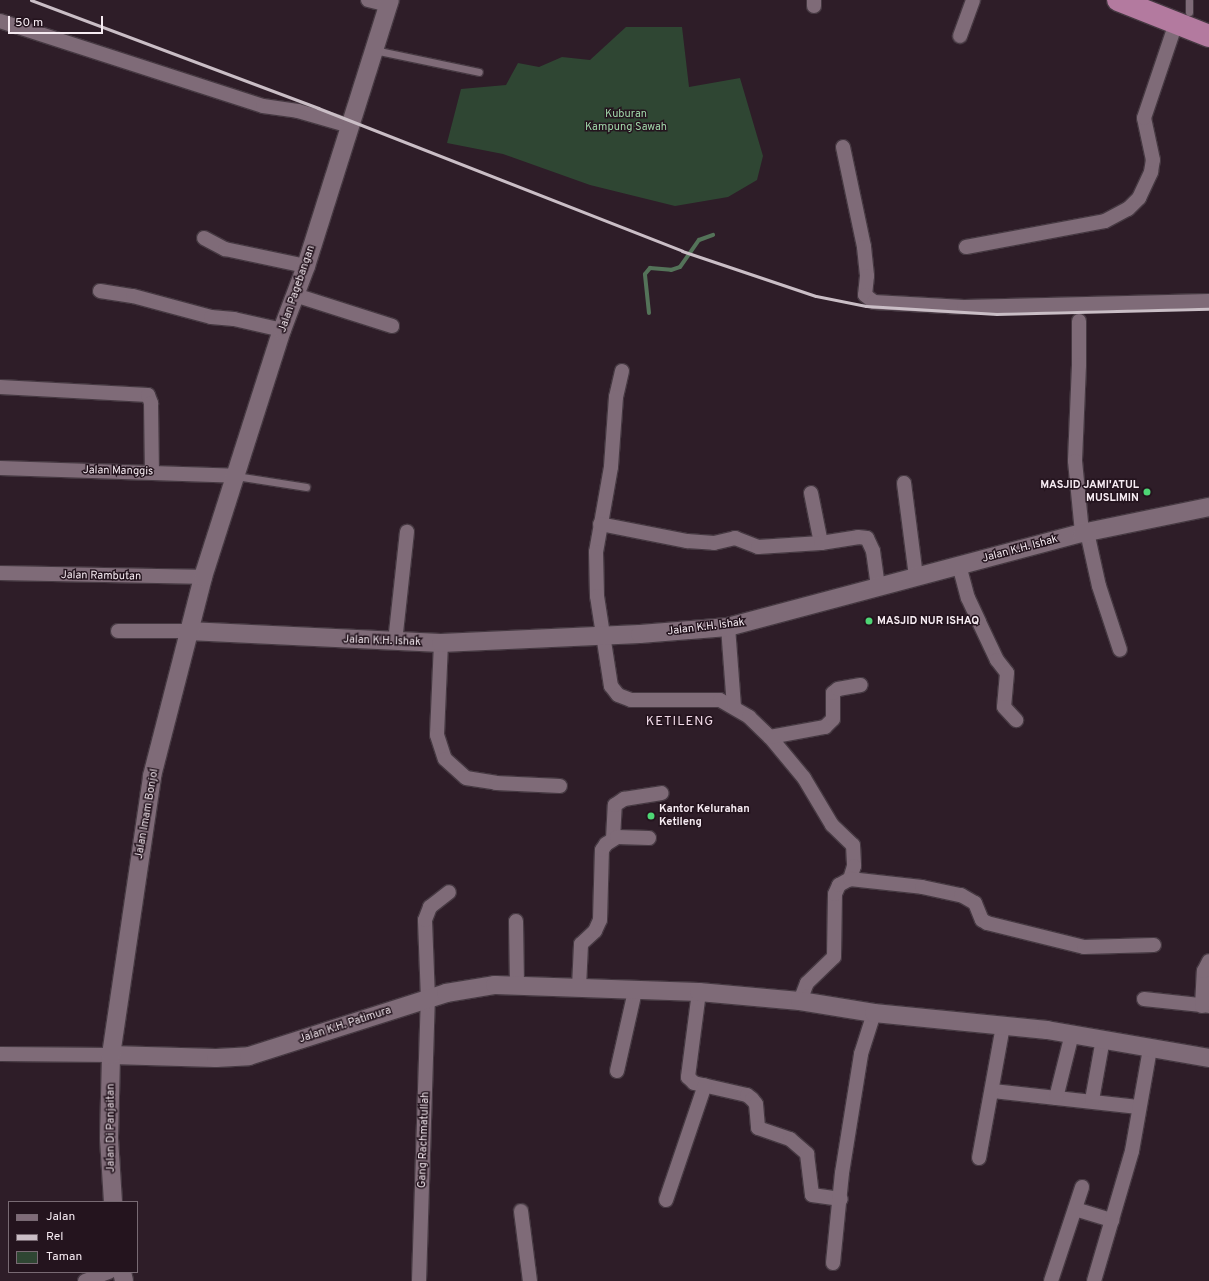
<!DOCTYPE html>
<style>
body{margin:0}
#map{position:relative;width:1209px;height:1281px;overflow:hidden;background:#2e1d28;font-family:Overpass,sans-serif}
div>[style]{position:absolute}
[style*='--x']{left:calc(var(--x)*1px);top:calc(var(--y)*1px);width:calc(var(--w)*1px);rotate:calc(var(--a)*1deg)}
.green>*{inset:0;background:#2f4633}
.stream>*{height:4px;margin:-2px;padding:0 2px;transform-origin:2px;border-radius:2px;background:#547359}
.roads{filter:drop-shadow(1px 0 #463942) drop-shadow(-1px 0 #463942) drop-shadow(0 1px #463942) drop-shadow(0 -1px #463942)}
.service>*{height:7px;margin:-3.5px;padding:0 3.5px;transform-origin:3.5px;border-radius:3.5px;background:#7f6b78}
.minor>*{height:14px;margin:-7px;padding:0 7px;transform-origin:7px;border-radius:7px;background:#7f6b78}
.tertiary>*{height:18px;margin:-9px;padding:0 9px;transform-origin:9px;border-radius:9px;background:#7f6b78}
.trunk>*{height:22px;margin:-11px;padding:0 11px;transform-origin:11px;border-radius:11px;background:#b37a9f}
.rail>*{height:3px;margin:-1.5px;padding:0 1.5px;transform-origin:1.5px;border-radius:1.5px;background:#cabec6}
.dots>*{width:11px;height:11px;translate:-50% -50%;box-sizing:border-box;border:2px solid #24141e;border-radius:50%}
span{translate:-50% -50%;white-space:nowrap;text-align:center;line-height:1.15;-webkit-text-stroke:3px #24141e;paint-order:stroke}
.park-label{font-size:11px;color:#9fd5a8}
.street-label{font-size:11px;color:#f6ebf2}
.poi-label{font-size:11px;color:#f6ebf2;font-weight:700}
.right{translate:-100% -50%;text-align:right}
.left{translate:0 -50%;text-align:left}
.quarter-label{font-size:13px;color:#f2dbe9;letter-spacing:1px}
.legend{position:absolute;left:8px;top:1201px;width:130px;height:72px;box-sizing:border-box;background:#24141e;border:1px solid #786a73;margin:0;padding:5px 7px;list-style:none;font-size:12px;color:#f6ebf2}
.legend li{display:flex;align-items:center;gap:8px;height:20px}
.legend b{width:20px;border:1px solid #786a73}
.scale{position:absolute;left:8px;top:16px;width:95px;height:18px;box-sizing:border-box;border:2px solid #f6ebf2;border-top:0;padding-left:5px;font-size:12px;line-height:14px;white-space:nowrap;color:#f6ebf2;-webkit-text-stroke:3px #24141e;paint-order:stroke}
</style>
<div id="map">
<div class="green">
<div style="clip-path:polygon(626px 27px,682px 27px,689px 87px,740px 78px,763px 156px,757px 180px,728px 197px,675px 206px,590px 185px,503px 154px,447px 143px,461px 89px,506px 85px,518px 63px,539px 67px,562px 57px,590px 60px)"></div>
</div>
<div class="stream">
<div style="--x:649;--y:313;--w:39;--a:-96"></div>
<div style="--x:645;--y:274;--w:8;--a:-50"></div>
<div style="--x:650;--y:268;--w:21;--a:5"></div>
<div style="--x:671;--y:270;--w:9;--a:-18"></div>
<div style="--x:680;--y:267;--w:33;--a:-55"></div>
<div style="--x:699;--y:240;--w:15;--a:-20"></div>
</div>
<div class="roads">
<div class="service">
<div style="--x:1189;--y:0;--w:12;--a:90"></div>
<div style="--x:374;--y:50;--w:107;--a:11.8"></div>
<div style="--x:236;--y:476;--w:71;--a:8.9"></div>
</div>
<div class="minor">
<div style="--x:368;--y:0;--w:21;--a:14"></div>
<div style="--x:814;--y:6;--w:6;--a:-90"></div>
<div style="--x:0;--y:21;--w:276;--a:17.9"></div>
<div style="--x:263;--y:106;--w:35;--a:8"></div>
<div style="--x:298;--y:111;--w:54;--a:16.1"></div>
<div style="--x:960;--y:36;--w:38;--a:-70"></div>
<div style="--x:843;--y:147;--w:102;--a:78.1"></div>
<div style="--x:864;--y:247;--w:29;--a:84"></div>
<div style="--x:867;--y:276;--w:19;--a:96"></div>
<div style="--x:865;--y:295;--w:11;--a:38"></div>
<div style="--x:874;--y:302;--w:90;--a:3.2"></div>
<div style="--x:964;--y:307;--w:245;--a:-1.4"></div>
<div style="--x:204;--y:238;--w:24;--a:28"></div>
<div style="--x:225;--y:249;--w:83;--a:11.9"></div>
<div style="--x:966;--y:247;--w:141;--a:-10.6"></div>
<div style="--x:1105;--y:221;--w:26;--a:-28"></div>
<div style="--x:1128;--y:209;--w:16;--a:-45"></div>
<div style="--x:1139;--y:198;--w:29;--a:-65"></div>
<div style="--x:1151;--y:172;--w:12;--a:-81"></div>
<div style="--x:1153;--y:160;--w:43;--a:-102.1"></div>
<div style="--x:1144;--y:118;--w:100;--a:-71.4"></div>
<div style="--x:100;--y:291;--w:33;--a:9"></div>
<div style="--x:133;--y:296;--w:81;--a:15.1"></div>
<div style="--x:211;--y:317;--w:23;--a:5"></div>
<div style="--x:234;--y:319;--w:49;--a:12.9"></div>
<div style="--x:295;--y:295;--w:102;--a:17.7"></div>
<div style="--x:1079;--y:321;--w:44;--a:90"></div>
<div style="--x:1079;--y:365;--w:96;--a:92.4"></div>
<div style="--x:1075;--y:461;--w:72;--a:84.4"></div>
<div style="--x:622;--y:371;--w:27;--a:103"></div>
<div style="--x:616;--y:397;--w:70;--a:94.1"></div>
<div style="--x:611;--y:467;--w:86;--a:100"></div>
<div style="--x:596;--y:552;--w:44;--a:88.7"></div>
<div style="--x:597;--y:596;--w:91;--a:81.2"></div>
<div style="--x:611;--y:686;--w:11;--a:52"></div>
<div style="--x:618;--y:695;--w:14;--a:21"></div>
<div style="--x:631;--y:700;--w:89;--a:0"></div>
<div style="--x:720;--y:700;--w:34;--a:30"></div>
<div style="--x:749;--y:717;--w:29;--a:44"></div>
<div style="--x:770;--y:737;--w:53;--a:50.3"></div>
<div style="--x:804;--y:778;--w:55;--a:59.2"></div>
<div style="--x:832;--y:825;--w:29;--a:44"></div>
<div style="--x:853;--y:845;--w:21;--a:87"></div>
<div style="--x:854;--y:866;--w:14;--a:107"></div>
<div style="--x:0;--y:387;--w:148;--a:3.1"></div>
<div style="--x:148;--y:395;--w:9;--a:69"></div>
<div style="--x:151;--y:403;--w:69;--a:89.2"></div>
<div style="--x:0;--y:468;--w:236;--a:1.9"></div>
<div style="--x:904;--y:483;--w:95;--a:82.7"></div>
<div style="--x:811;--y:493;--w:51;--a:78.7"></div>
<div style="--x:600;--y:524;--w:89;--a:11.1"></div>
<div style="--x:687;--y:541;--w:27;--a:4"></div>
<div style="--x:714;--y:543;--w:22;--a:-13"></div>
<div style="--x:735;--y:538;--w:25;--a:21"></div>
<div style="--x:758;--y:547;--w:63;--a:-3.6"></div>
<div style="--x:821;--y:543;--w:37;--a:-9"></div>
<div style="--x:858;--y:537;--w:9;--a:6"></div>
<div style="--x:867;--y:538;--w:14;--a:65"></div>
<div style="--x:873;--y:551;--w:37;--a:82"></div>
<div style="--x:1087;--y:532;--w:55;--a:77.5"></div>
<div style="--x:1099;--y:586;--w:67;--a:71.8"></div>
<div style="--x:959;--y:565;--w:34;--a:75"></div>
<div style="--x:968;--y:598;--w:26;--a:65"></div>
<div style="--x:979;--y:622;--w:42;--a:64.7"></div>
<div style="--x:997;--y:660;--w:16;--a:52"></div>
<div style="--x:1007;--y:673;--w:34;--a:95"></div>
<div style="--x:1004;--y:707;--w:18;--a:47"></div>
<div style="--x:0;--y:573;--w:203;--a:1.1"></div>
<div style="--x:728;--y:627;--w:80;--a:85.7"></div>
<div style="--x:118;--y:631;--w:70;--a:0"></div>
<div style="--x:395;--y:642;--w:111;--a:-83.8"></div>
<div style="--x:441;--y:643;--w:92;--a:92.5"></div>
<div style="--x:437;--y:735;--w:25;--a:72"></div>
<div style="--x:445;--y:759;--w:28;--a:42"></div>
<div style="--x:466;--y:778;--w:30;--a:9"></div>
<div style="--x:496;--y:783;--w:64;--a:2.7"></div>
<div style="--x:770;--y:737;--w:56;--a:-10.3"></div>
<div style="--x:825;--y:727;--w:11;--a:-45"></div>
<div style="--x:833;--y:719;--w:26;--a:-90"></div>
<div style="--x:833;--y:693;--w:6;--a:-39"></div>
<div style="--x:838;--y:689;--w:23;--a:-10"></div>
<div style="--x:613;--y:839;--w:34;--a:-87"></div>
<div style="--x:615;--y:805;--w:11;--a:-34"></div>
<div style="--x:624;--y:799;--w:38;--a:-9"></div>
<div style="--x:516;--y:921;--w:65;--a:89.1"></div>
<div style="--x:579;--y:987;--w:43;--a:-87.3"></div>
<div style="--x:581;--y:944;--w:19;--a:-43"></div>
<div style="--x:595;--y:931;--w:12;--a:-66"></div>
<div style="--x:600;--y:920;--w:70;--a:-88.4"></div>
<div style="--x:602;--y:850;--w:7;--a:-56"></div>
<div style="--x:606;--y:844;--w:13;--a:-32"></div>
<div style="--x:617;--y:837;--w:32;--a:2"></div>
<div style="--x:699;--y:992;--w:86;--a:97.4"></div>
<div style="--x:688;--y:1077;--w:8;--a:45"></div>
<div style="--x:694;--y:1083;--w:54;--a:12.8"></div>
<div style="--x:747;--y:1095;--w:6;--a:39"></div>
<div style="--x:752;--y:1099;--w:6;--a:51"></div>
<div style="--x:756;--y:1104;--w:24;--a:85"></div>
<div style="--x:758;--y:1128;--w:34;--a:19"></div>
<div style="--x:790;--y:1139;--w:23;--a:41"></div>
<div style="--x:807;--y:1154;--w:41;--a:83"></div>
<div style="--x:812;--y:1195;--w:29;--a:8"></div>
<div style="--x:1144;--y:999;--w:65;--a:6.1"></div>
<div style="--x:800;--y:1001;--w:19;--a:-69"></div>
<div style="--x:807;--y:983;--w:37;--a:-44"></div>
<div style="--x:834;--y:957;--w:63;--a:-89.1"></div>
<div style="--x:835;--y:894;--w:10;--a:-66"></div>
<div style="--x:839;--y:885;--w:13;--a:-29"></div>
<div style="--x:850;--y:879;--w:72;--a:6.3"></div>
<div style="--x:922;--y:887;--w:40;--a:12"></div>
<div style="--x:961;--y:895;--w:16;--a:30"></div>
<div style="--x:975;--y:903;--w:18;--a:68"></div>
<div style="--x:982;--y:920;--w:6;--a:31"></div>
<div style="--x:987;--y:923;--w:100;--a:13.9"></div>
<div style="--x:1084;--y:947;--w:70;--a:-1.6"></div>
<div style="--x:1202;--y:1006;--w:35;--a:-87"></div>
<div style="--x:1204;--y:971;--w:11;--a:-63"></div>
<div style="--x:0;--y:1054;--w:111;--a:0.5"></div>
<div style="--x:617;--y:1071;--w:82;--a:-77.3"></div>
<div style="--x:993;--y:1091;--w:146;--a:6.3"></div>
<div style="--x:1056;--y:1098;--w:66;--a:-76"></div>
<div style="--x:1092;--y:1100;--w:62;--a:-79.8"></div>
<div style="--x:979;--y:1158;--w:134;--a:-79.7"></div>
<div style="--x:666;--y:1200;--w:121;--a:-71.3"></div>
<div style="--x:1075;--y:1209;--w:39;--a:17"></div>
<div style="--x:521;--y:1211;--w:71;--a:82.7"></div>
<div style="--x:833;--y:1263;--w:90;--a:-84.3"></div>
<div style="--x:842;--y:1173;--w:121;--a:-80.9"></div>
<div style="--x:861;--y:1054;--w:43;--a:-72.4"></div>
<div style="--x:85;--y:1281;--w:26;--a:-21"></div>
<div style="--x:419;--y:1281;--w:282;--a:-88.2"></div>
<div style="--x:428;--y:999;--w:79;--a:-92.2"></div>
<div style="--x:425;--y:920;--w:14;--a:-69"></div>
<div style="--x:430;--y:907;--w:24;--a:-38"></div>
<div style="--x:1051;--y:1281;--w:99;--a:-71.7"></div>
<div style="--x:1094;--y:1281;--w:135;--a:-73.7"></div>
<div style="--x:1132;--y:1151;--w:104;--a:-80"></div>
</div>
<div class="tertiary">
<div style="--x:188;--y:631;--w:253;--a:2.7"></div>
<div style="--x:441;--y:643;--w:199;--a:-2.6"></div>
<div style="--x:640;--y:634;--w:88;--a:-4.5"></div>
<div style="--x:728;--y:627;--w:366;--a:-14.9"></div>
<div style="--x:1082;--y:533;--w:130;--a:-11.6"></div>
<div style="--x:111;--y:1055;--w:105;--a:1.6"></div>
<div style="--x:216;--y:1058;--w:33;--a:-3"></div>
<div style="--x:249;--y:1056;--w:207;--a:-17.7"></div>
<div style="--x:446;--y:993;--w:50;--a:-9.3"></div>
<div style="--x:495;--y:985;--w:204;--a:2"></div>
<div style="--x:699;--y:992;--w:101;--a:5.1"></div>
<div style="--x:800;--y:1001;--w:75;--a:9.2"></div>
<div style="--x:874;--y:1013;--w:174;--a:5.6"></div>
<div style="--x:1047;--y:1030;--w:164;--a:9.8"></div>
<div style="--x:113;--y:1202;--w:64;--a:-93.6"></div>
<div style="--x:109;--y:1138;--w:83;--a:-88.6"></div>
<div style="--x:111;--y:1055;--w:282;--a:-81.6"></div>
<div style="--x:152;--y:776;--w:205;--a:-75.6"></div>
<div style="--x:203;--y:577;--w:259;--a:-72.3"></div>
<div style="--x:282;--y:330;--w:68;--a:-69.4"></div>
<div style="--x:306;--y:266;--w:279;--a:-72.5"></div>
<div style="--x:122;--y:1272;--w:9;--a:77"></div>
</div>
<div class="trunk">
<div style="--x:1118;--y:0;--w:98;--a:21.6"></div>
</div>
</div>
<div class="rail">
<div style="--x:31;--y:0;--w:307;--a:20.6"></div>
<div style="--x:318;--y:108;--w:391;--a:21.4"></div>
<div style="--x:682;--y:251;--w:141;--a:18.6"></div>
<div style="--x:816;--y:296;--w:51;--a:11.3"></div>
<div style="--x:866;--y:306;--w:131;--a:3.5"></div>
<div style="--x:997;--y:314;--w:212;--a:-1.4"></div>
</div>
<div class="dots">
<div style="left:1147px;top:492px;background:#4ed675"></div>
<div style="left:869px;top:621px;background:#4ed675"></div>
<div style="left:651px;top:816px;background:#4ed675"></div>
</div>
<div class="park-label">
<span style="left:626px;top:121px">Kuburan<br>Kampung Sawah</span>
</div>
<div class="street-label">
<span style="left:297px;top:289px;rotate:-71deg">Jalan Pagebangan</span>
<span style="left:118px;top:471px;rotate:1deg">Jalan Manggis</span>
<span style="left:1020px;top:549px;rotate:-15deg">Jalan K.H. Ishak</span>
<span style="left:101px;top:576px;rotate:1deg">Jalan Rambutan</span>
<span style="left:706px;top:627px;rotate:-7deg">Jalan K.H. Ishak</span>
<span style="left:382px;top:641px;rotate:2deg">Jalan K.H. Ishak</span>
<span style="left:147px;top:814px;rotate:-80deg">Jalan Imam Bonjol</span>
<span style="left:345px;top:1025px;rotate:-18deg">Jalan K.H. Patimura</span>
<span style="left:111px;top:1128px;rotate:-90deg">Jalan Di Panjaitan</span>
<span style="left:424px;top:1140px;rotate:-88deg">Gang Rachmatullah</span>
</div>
<div class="poi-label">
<span class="right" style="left:1139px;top:492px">MASJID JAMI'ATUL<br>MUSLIMIN</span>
<span class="left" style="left:877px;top:621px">MASJID NUR ISHAQ</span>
<span class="left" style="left:659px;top:816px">Kantor Kelurahan<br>Ketileng</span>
</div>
<div class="quarter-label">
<span style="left:680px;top:722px">KETILENG</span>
</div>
<ul class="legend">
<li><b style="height:5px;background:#7f6b78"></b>Jalan</li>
<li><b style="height:5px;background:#cabec6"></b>Rel</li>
<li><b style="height:11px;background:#2f4633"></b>Taman</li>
</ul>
<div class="scale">50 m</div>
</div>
